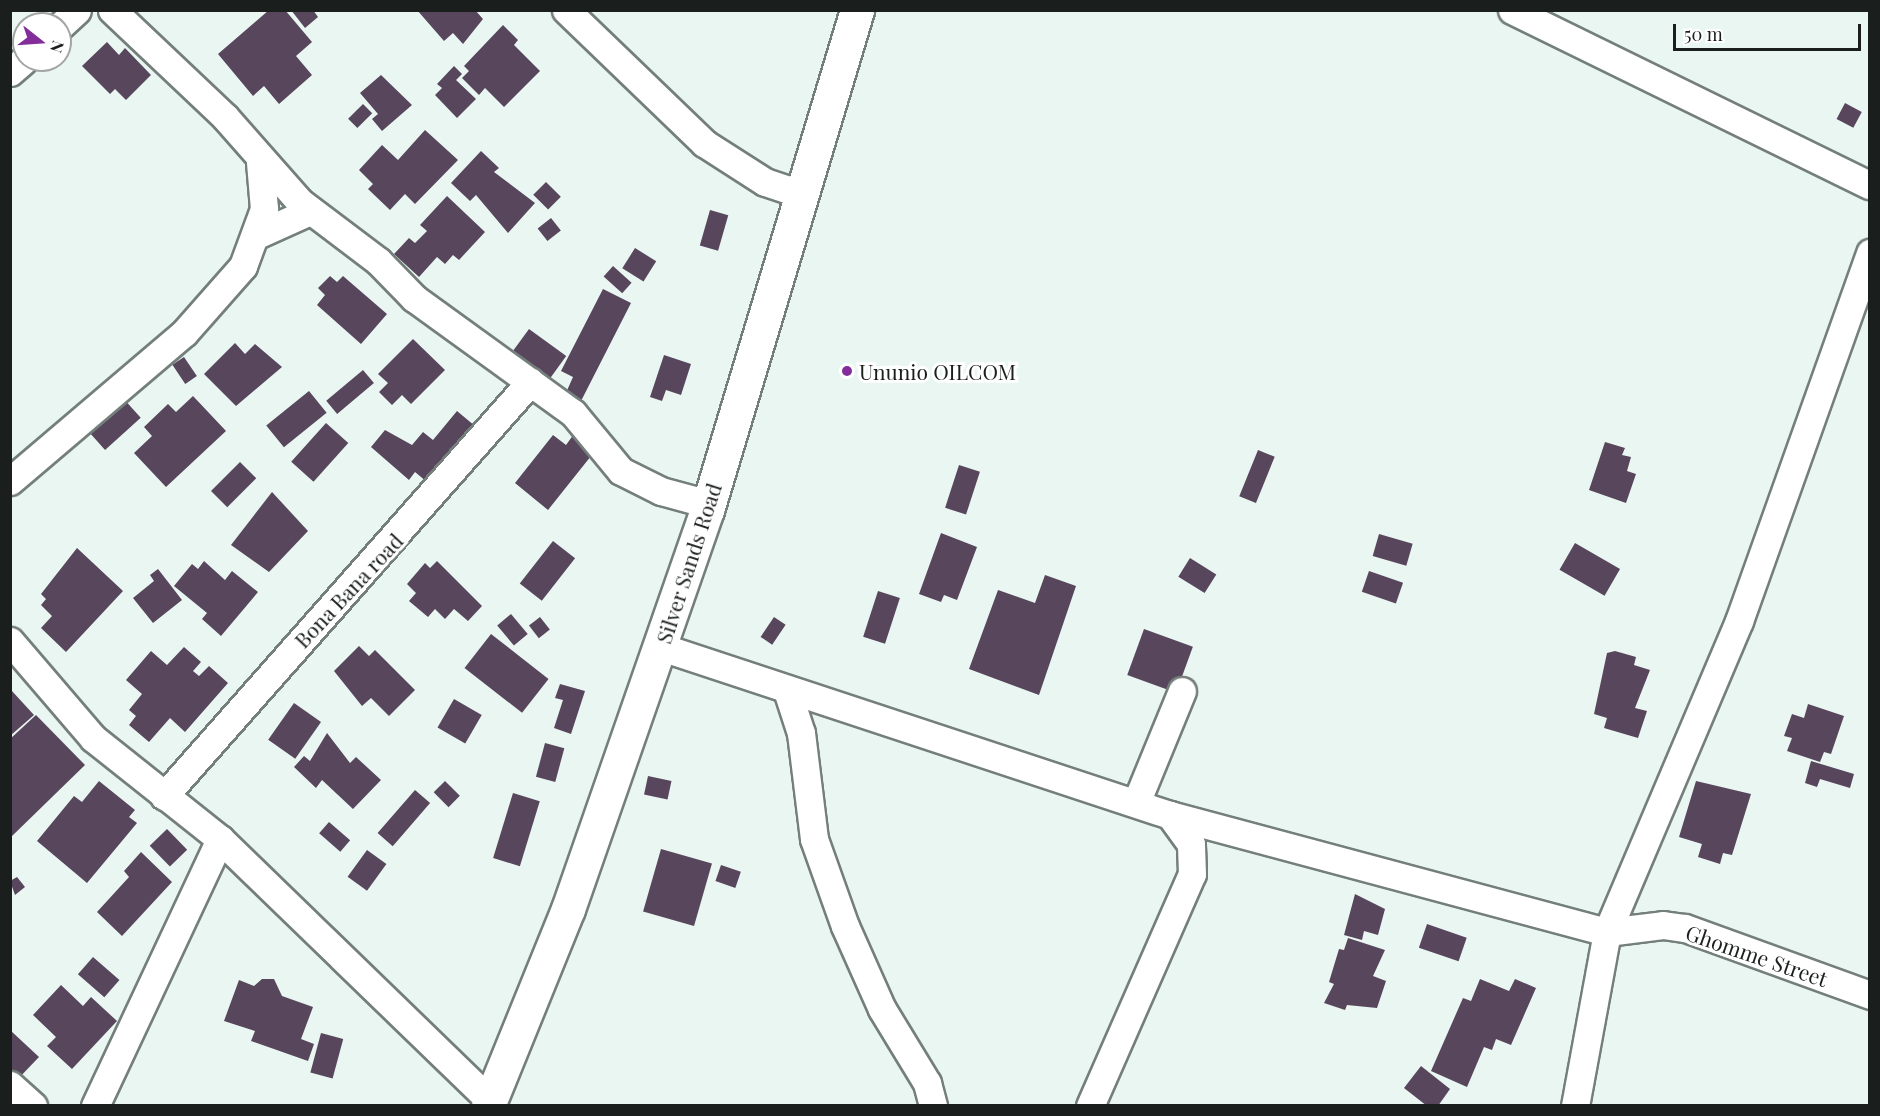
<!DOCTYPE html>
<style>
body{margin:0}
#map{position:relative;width:1880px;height:1116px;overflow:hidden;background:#eaf6f1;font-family:"Playfair Display",serif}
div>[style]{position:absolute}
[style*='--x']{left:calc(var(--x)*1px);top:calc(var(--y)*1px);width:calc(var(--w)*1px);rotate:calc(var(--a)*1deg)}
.building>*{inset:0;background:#57465c;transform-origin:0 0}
.roads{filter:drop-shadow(2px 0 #747f7b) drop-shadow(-2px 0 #747f7b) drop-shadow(0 2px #747f7b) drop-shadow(0 -2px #747f7b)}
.street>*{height:27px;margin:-13.5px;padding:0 13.5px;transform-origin:13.5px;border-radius:13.5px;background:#fff}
.secondary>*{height:33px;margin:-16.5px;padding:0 16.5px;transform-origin:16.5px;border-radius:16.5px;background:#fff}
.dots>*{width:16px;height:16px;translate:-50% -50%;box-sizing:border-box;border:3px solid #fff;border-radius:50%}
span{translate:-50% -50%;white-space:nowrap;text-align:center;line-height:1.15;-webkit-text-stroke:6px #fff;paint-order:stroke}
.poi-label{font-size:21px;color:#1a1e1c}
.left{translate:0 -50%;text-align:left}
.street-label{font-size:21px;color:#1a1e1c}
.frame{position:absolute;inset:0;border:12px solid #1a1e1c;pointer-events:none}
.north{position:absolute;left:12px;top:12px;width:60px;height:60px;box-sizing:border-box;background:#fff;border:2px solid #a3a5a4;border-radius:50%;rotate:107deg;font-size:16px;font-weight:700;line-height:24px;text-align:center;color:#1a1e1c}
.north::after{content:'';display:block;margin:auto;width:21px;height:27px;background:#832d9b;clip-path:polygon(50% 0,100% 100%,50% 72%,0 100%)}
.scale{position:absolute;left:1673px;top:24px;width:188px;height:27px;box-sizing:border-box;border:3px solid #1a1e1c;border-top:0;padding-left:8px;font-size:18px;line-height:21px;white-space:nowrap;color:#1a1e1c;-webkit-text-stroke:4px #fff;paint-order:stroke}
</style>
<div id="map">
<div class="building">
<div style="clip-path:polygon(269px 10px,285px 10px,312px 42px,296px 56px,312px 75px,279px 104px,264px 86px,253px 96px,218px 54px)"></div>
<div style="clip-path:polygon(291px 10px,313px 10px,318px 17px,305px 28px)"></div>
<div style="clip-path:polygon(417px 10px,475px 10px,483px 19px,463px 44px,453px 33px,444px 41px)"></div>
<div style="clip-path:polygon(503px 25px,518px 40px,514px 45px,540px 71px,504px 107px,485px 88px,479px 95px,462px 78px,469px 71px,464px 66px)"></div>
<div style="clip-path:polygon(107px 42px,119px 55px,125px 48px,151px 75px,126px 100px,115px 89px,110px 94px,82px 66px)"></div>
<div style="clip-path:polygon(454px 66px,462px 74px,456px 80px,476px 99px,457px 118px,435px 95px,442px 88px,437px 84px)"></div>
<div style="clip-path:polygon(381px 75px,412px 105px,382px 131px,372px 119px,378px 114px,360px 93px)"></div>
<div style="left:1845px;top:103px;width:19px;height:18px;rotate:28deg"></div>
<div style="left:363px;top:104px;width:13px;height:21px;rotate:45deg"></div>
<div style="clip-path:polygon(425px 130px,458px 160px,415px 204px,405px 194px,390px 210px,368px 189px,373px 184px,359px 170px,382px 145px,398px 160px)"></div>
<div style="clip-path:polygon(481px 151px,499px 168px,494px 172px,535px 203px,508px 233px,476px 195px,470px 201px,451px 183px)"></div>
<div style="left:546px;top:182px;width:21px;height:18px;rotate:45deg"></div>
<div style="clip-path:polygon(447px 196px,485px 232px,459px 260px,453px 255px,445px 264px,437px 257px,419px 277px,394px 254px,409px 238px,415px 243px,427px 231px,420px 225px)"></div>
<div style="left:710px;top:210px;width:19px;height:37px;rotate:16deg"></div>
<div style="left:551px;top:218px;width:16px;height:17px;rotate:52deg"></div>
<div style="left:635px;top:248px;width:25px;height:24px;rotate:32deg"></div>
<div style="left:613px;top:266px;width:25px;height:14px;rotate:42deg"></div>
<div style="clip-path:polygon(330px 276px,337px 282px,343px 276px,387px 314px,361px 344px,317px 305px,325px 295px,318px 288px)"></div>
<div style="clip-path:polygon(603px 289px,631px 303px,580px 403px,565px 395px,573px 377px,561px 371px)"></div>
<div style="left:529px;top:329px;width:46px;height:27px;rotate:36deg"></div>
<div style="clip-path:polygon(413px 339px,445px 370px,411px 404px,402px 395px,392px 405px,379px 392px,388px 383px,378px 374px)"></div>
<div style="clip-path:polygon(235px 343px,245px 354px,255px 344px,282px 367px,236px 406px,204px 374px)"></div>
<div style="clip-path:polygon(664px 355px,691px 364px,681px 395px,666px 390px,662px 401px,650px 397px)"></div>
<div style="left:184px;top:357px;width:23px;height:14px;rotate:56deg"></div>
<div style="left:363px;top:370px;width:17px;height:48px;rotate:50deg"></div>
<div style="left:309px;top:391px;width:28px;height:55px;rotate:51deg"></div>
<div style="clip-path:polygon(193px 396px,226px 431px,166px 487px,134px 453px,152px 436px,144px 427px,168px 404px,176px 412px)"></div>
<div style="left:122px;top:397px;width:28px;height:48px;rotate:48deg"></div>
<div style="clip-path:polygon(457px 411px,475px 426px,427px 482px,415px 472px,409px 480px,371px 447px,385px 430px,412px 445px,423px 432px,433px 440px)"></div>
<div style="left:326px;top:423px;width:30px;height:52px;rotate:42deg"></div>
<div style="clip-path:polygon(574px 434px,595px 451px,548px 510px,515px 483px,553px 435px,566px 445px)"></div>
<div style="clip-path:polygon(1605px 442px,1625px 448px,1622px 455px,1631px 457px,1627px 471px,1636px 474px,1626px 503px,1589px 490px)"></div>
<div style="left:1258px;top:450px;width:18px;height:50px;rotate:22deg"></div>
<div style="left:240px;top:462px;width:23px;height:41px;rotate:45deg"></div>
<div style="left:959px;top:465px;width:22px;height:45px;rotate:18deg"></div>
<div style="clip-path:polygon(272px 492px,308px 531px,269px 572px,231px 545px)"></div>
<div style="clip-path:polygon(941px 533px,977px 547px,957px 600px,944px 595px,941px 602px,919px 594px)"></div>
<div style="left:1379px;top:534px;width:35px;height:23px;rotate:16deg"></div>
<div style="left:553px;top:541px;width:28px;height:54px;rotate:38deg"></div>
<div style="left:1575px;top:543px;width:52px;height:31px;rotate:30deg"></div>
<div style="clip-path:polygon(77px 548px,123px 591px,66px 652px,41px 628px,52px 616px,41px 605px,46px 599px,41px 594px)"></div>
<div style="left:1190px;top:558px;width:31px;height:22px;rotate:32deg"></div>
<div style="clip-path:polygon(204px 561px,225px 580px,232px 571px,258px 592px,221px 636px,202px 619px,207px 613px,174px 586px,192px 564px,198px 569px)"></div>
<div style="clip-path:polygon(437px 561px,482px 606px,468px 621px,454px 609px,445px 619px,435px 609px,428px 617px,409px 601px,416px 593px,407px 584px,425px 563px,430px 568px)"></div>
<div style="clip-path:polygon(158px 569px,182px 600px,153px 623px,133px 598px,154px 581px,150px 575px)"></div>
<div style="left:1369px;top:571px;width:36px;height:22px;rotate:19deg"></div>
<div style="clip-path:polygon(1045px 575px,1076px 586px,1039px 695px,969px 669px,998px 590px,1035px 603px)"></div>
<div style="left:878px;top:591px;width:23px;height:48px;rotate:18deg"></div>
<div style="left:511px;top:614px;width:26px;height:18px;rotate:50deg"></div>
<div style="left:540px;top:617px;width:16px;height:14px;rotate:52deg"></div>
<div style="left:774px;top:617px;width:14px;height:24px;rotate:34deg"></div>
<div style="left:1144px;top:629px;width:52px;height:49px;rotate:20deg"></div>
<div style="left:491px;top:634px;width:73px;height:43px;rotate:38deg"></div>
<div style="clip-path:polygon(359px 646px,369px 656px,375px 650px,415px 690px,389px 716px,371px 698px,362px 706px,334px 671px)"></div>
<div style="clip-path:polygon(184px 647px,201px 662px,193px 671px,199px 676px,209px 666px,228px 683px,185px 732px,170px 718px,149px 742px,129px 725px,136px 716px,129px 710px,142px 694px,126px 680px,151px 651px,167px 665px)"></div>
<div style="clip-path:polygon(1615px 651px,1636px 657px,1634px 665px,1650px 670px,1635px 708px,1647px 711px,1638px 738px,1604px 728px,1607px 718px,1594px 714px,1607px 653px)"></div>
<div style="clip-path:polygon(560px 684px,585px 691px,571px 734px,554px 728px,563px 700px,555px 698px)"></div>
<div style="clip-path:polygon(12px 691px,34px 715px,10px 736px,10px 692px)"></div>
<div style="left:454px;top:699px;width:32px;height:33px;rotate:30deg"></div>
<div style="left:294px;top:703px;width:33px;height:45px;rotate:35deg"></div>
<div style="clip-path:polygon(1808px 704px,1844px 716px,1831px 754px,1824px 752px,1820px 762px,1787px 751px,1792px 738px,1784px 736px,1792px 714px,1804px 718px)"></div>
<div style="clip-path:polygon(36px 715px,85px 765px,10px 838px,10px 739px)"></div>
<div style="clip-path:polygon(327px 733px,350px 763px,356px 757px,381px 780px,353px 809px,322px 780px,316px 788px,294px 767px,304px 756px,310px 761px)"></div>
<div style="left:545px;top:743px;width:20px;height:35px;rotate:15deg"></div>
<div style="clip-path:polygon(1811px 761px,1854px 774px,1850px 788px,1820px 779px,1817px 787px,1805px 783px)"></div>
<div style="left:648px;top:776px;width:24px;height:19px;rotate:12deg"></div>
<div style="clip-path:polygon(99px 781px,135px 810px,129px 817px,137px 823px,87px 883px,37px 841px,74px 796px,82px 802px)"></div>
<div style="left:445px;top:781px;width:21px;height:16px;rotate:45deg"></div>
<div style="clip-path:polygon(1696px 781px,1751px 794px,1732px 855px,1723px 853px,1720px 864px,1698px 857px,1702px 844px,1679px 837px)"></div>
<div style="left:415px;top:790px;width:20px;height:57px;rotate:41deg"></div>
<div style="left:513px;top:793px;width:28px;height:68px;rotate:17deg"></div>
<div style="left:329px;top:822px;width:28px;height:15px;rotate:41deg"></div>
<div style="left:167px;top:829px;width:29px;height:24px;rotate:46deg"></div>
<div style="left:661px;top:849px;width:53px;height:65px;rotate:16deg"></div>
<div style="left:367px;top:850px;width:24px;height:33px;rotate:36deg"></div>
<div style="clip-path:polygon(141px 852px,172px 882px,122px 936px,97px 912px,129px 877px,124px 871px)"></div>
<div style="left:721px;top:865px;width:21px;height:17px;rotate:19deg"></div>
<div style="clip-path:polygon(17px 877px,25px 887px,15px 895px,10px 881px)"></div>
<div style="clip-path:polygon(1355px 894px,1385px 909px,1378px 935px,1364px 931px,1362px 940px,1344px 935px)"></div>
<div style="left:1427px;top:924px;width:42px;height:25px;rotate:19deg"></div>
<div style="clip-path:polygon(1348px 938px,1385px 950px,1373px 976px,1386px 981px,1377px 1008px,1347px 1005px,1345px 1010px,1324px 1003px,1334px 984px,1329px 982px,1339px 949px,1344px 950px)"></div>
<div style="left:93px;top:957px;width:35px;height:23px;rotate:41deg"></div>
<div style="clip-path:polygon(262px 979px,274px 979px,282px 996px,313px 1007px,301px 1039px,314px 1044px,308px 1061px,251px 1041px,255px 1031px,224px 1021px,239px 980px,254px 986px)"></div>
<div style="clip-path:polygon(1480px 979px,1509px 991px,1515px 979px,1536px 988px,1511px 1045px,1496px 1039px,1492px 1050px,1484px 1047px,1467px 1087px,1431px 1071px,1463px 998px,1471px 1001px)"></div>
<div style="clip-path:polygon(61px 985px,83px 1006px,91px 997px,117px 1021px,72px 1069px,47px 1046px,56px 1037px,33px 1015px)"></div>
<div style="clip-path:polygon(10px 1030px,39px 1057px,16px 1081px,10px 1076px)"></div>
<div style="left:321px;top:1033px;width:23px;height:41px;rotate:15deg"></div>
<div style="clip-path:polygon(1421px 1066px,1450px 1089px,1438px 1106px,1427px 1106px,1404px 1088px)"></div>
</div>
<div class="roads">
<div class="street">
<div style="--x:112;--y:10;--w:156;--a:43.4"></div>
<div style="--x:225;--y:117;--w:113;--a:48.6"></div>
<div style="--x:300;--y:202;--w:98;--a:37.1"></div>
<div style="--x:378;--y:261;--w:52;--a:45.8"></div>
<div style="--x:414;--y:298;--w:196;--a:35.9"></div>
<div style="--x:573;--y:413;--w:75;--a:50.4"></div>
<div style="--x:621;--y:471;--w:45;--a:26.6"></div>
<div style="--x:661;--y:491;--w:50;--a:15.2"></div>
<div style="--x:566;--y:10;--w:192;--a:43.9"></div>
<div style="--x:704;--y:143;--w:72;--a:32.6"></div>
<div style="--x:765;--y:182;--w:41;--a:18.4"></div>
<div style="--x:1512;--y:10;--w:398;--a:26.1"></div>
<div style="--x:60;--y:26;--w:23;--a:-43"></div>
<div style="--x:10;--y:72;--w:18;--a:-41"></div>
<div style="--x:259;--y:234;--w:56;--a:-24.3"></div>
<div style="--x:10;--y:481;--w:228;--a:-40.4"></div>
<div style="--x:184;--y:333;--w:89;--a:-48.6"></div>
<div style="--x:243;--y:266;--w:61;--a:-69.8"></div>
<div style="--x:264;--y:209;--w:47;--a:-94.9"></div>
<div style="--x:10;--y:641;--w:128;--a:49.4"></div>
<div style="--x:93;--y:738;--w:162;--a:38.5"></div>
<div style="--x:220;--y:839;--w:376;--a:44.1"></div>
<div style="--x:661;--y:647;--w:536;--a:18.27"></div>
<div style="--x:1170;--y:815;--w:452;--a:15"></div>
<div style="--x:1607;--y:932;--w:56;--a:-7.1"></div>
<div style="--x:1663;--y:925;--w:22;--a:8"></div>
<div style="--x:1685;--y:928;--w:197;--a:19.9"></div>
<div style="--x:787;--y:690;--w:45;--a:72"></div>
<div style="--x:801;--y:733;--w:107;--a:83"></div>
<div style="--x:814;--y:839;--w:92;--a:70.4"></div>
<div style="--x:845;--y:926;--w:91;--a:66"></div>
<div style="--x:882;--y:1009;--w:87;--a:58.7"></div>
<div style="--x:927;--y:1083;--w:24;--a:75"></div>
<div style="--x:164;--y:796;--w:553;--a:-48.52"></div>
<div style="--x:1136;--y:803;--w:121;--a:-67.7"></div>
<div style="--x:10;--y:1085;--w:31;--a:42"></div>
<div style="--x:95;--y:1106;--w:295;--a:-64.9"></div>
<div style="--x:1090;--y:1106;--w:253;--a:-66.3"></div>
<div style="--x:1192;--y:874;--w:30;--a:-92"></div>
<div style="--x:1191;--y:844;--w:36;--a:-126"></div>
<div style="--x:1575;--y:1106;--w:177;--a:-79.6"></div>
<div style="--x:1607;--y:932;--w:338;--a:-67"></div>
<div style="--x:1739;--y:621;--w:391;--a:-70.4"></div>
</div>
<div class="secondary">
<div style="--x:488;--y:1106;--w:213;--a:-67.9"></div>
<div style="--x:568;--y:909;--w:423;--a:-70.8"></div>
<div style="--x:707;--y:510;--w:522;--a:-73.3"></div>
</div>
</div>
<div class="dots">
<div style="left:847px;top:371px;background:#832d9b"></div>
</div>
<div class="poi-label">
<span class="left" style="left:859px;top:371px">Ununio OILCOM</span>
</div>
<div class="street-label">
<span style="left:688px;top:563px;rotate:-72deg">Silver Sands Road</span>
<span style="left:348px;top:590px;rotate:-47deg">Bona Bana road</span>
<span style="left:1757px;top:955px;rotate:19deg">Ghomme Street</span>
</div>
<div class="frame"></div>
<div class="north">N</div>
<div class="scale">50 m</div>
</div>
